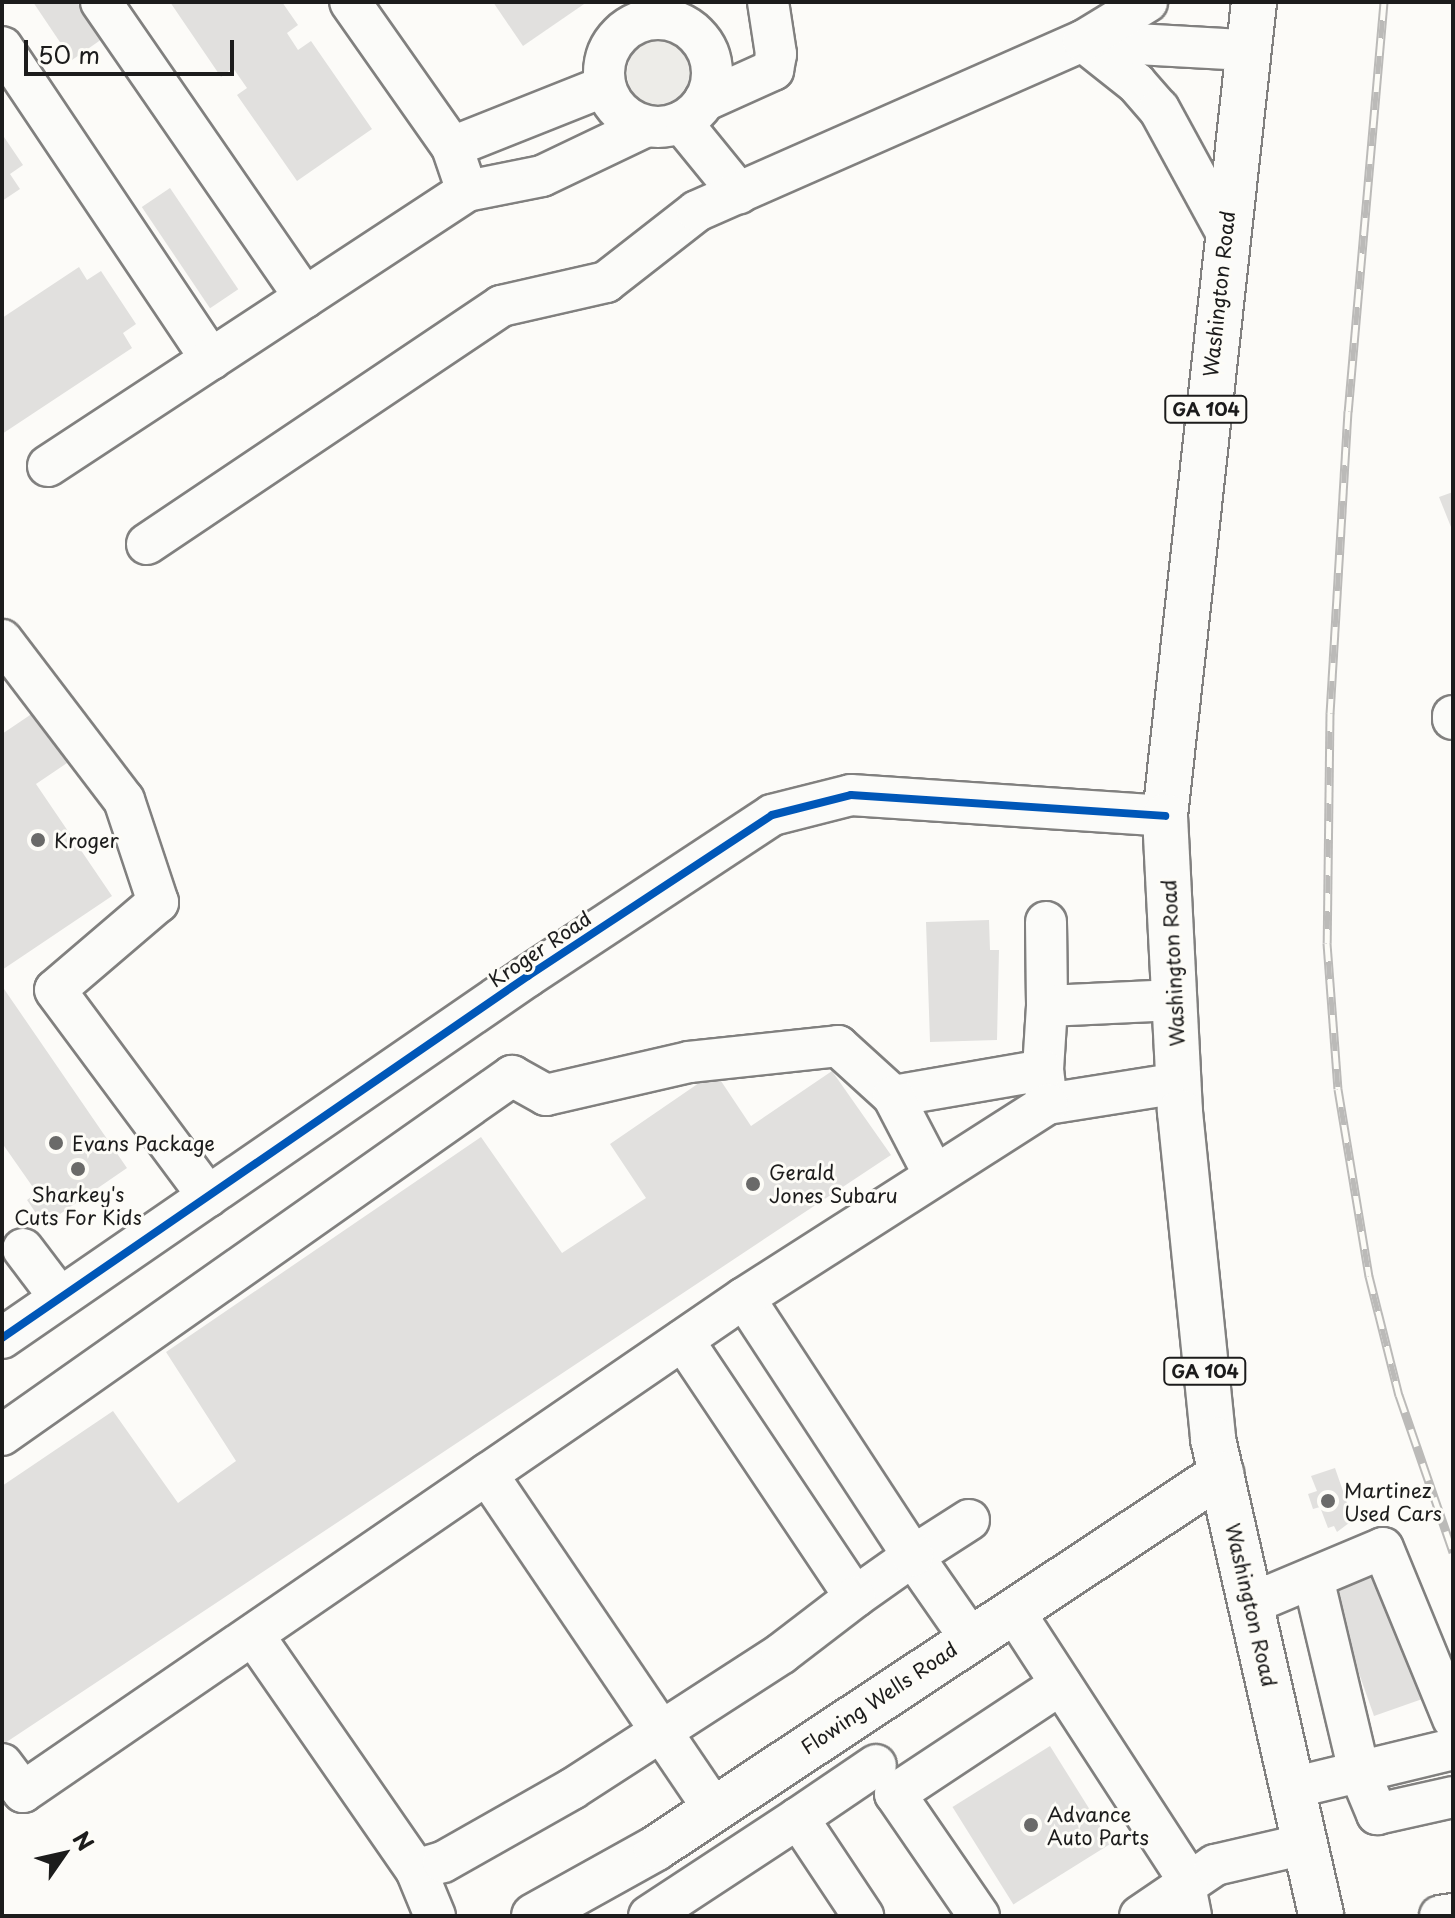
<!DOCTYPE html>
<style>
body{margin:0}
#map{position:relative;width:1455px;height:1918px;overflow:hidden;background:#fcfbf8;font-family:"Playpen Sans",sans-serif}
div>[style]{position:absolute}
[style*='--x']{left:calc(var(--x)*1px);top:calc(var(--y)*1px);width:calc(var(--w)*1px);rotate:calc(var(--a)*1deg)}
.green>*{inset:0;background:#edece8}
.round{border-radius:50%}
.building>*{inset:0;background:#e1e0de;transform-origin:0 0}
.roads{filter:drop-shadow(2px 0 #81807f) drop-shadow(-2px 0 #81807f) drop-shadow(0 2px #81807f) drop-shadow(0 -2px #81807f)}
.minor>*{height:40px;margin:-20px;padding:0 20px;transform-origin:20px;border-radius:20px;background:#fbfbf9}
.minor>.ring{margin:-20px;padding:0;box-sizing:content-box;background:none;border:40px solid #fbfbf9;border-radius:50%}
.major>*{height:44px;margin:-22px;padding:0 22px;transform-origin:22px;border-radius:22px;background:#fbfbf9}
.rail>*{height:9px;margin-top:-4.5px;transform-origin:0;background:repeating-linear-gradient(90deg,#fdfcf7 0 18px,#bbbab8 0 36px);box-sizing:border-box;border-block:2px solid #bbbab8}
.cycleway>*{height:8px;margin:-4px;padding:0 4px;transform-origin:4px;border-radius:4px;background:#0057b8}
.dots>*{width:22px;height:22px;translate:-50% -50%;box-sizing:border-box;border:4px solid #fdfcf7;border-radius:50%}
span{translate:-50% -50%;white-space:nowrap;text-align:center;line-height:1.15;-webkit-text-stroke:6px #fdfcf7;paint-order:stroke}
.shield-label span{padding:2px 6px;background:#fdfcf7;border:2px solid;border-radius:6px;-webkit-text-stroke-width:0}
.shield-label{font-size:18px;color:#1c1c1c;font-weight:700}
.street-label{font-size:20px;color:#1c1c1c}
.poi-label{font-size:20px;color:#1c1c1c}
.left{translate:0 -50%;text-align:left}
.frame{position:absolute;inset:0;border:4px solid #1c1c1c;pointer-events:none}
.north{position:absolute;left:24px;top:1814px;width:80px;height:80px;-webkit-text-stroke:6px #fdfcf7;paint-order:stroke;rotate:56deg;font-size:22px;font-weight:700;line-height:32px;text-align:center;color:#1c1c1c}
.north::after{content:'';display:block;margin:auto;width:28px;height:36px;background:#1c1c1c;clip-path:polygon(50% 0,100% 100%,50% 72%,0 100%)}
.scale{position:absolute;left:24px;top:40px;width:210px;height:36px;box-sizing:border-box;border:4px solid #1c1c1c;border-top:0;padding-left:10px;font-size:24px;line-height:28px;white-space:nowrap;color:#1c1c1c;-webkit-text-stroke:6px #fdfcf7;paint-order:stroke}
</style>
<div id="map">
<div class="green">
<div class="round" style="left:627px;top:41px;width:64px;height:64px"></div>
</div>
<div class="building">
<div style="clip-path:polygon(33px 2px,77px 2px,102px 39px,72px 60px)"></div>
<div style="clip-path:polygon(170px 2px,282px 2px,298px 25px,287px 33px,298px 50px,311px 41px,372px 129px,297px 181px,237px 95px,247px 88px,233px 68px,221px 77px)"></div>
<div style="clip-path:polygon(493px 2px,587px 2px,523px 46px)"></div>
<div style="clip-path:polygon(2px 134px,23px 165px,10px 174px,20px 189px,2px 201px)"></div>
<div style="left:170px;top:188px;width:122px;height:34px;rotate:56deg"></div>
<div style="clip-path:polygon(79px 267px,87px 280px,101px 271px,136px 324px,123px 333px,132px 348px,2px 434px,2px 318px)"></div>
<div style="clip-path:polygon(1453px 492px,1453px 532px,1439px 497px)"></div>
<div style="clip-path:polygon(36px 711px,70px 761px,36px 784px,112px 896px,2px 970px,2px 734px)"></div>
<div style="clip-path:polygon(989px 920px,990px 950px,999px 950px,997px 1040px,930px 1042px,926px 922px)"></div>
<div style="clip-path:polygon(2px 986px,127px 1168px,44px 1225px,27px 1200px,37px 1193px,2px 1143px)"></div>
<div style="clip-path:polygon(832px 1071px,891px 1155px,2px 1745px,2px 1486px,113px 1411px,178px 1503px,236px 1461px,166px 1352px,481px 1137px,562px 1253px,646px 1198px,610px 1144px,715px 1072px,751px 1126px)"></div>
<div style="clip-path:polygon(1335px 1468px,1353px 1520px,1337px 1532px,1334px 1526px,1328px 1528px,1320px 1507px,1313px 1509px,1308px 1494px,1317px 1491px,1311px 1476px)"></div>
<div style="clip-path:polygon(1374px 1573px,1428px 1697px,1374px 1716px,1329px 1588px)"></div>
<div style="left:1050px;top:1746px;width:115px;height:115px;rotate:58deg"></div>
</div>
<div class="roads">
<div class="minor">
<div style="--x:101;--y:2;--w:359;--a:55.4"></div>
<div class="ring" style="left:604px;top:19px;width:68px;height:68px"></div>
<div style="--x:1083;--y:41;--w:68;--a:38.4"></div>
<div style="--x:1136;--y:83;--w:35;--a:49"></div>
<div style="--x:1159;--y:109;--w:140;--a:61.4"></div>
<div style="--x:1083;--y:41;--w:163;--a:3.2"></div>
<div style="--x:2;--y:47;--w:376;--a:56.2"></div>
<div style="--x:704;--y:101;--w:76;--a:-24.2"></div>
<div style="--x:773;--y:70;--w:16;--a:-79"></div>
<div style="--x:776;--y:54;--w:53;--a:-98.7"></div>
<div style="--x:681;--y:122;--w:92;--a:50.8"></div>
<div style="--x:452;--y:147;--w:165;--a:-21.7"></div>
<div style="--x:467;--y:191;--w:76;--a:-11.3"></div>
<div style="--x:542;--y:176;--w:116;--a:-25.5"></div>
<div style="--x:48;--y:466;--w:501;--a:-33.28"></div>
<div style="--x:467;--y:191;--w:46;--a:-108.8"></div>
<div style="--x:452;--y:147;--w:177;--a:-125.1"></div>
<div style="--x:147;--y:544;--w:427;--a:-33.9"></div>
<div style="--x:501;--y:306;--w:108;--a:-12.9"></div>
<div style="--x:606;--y:282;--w:115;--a:-38"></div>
<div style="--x:697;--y:211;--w:422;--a:-23.8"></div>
<div style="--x:1083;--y:41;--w:75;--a:-31.4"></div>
<div style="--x:2;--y:640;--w:201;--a:52.7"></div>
<div style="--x:124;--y:800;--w:108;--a:71.6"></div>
<div style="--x:158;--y:902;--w:135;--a:139.5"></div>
<div style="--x:55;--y:990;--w:257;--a:53.4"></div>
<div style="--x:1453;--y:716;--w:3;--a:90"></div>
<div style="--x:1046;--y:922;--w:84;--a:89.3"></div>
<div style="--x:1047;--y:1006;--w:128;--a:-2.7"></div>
<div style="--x:1047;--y:1006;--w:64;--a:93.6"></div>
<div style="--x:1043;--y:1070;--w:34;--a:83"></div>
<div style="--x:1047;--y:1104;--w:134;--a:-9"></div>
<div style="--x:893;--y:1096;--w:152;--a:-9.8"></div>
<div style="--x:23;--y:1249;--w:61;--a:52.9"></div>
<div style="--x:2;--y:1338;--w:639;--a:-34.54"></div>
<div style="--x:528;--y:976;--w:292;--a:-33.4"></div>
<div style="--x:772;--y:815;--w:81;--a:-14.2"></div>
<div style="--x:851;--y:795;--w:315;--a:3.8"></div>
<div style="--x:683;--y:1340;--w:309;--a:56.2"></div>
<div style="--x:855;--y:1597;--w:71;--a:-35.3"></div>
<div style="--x:913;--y:1556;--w:100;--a:55.2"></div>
<div style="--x:2;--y:1435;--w:624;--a:-35.14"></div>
<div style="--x:512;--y:1076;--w:39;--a:29"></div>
<div style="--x:546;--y:1095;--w:147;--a:-13"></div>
<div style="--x:689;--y:1062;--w:150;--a:-6.1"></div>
<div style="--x:838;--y:1046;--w:74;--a:42.3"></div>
<div style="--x:893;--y:1096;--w:87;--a:62.5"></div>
<div style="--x:487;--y:1474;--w:405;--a:55.9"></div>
<div style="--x:969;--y:1520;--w:67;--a:147.3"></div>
<div style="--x:913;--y:1556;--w:308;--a:-123.2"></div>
<div style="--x:744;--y:1298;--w:360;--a:-32.6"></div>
<div style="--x:1313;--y:1578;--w:198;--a:76.6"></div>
<div style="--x:1359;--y:1771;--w:47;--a:67.3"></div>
<div style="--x:1377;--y:1814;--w:78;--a:-12.6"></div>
<div style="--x:1250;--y:1604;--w:144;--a:-22.8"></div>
<div style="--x:1383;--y:1548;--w:185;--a:67.7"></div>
<div style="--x:1013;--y:1610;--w:310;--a:57"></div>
<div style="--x:1182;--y:1870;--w:47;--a:78.9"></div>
<div style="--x:254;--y:1636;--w:285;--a:55.3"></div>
<div style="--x:416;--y:1870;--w:50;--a:67.6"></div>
<div style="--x:2;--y:1764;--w:35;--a:53"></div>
<div style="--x:23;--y:1792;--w:874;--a:-34.42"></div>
<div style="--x:1292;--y:1788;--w:166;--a:-13.6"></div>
<div style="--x:798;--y:1818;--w:94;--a:-34.2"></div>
<div style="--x:416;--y:1870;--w:28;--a:-17"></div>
<div style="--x:443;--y:1862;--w:148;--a:-29.5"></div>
<div style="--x:572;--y:1789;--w:250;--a:-32.9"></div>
<div style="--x:782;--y:1653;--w:92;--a:-37.5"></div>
<div style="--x:649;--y:1916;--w:178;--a:-33.3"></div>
<div style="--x:798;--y:1818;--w:118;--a:56.4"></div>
<div style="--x:979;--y:1916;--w:148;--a:-124.5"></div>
<div style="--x:895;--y:1794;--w:199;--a:-33.5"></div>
<div style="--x:1140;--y:1916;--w:91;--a:-34.2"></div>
<div style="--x:1215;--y:1865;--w:92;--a:-13.1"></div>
<div style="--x:1440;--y:1916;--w:13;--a:-9"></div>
</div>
<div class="major">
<div style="--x:1254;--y:2;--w:819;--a:96.24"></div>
<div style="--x:1165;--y:816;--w:296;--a:87.1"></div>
<div style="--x:1180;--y:1112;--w:329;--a:84.2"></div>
<div style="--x:1213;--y:1439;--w:489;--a:77.2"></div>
<div style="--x:534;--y:1916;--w:140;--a:-29.1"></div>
<div style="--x:656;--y:1848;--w:678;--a:-33.5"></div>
</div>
</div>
<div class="rail">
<div style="--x:1384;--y:2;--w:411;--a:95"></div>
<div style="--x:1348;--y:411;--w:303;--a:93.4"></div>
<div style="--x:1330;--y:713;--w:230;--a:90.7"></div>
<div style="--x:1327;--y:943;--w:146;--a:85.7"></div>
<div style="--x:1338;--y:1089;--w:190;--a:80.6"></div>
<div style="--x:1369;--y:1276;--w:123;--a:75.9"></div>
<div style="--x:1399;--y:1395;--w:166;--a:71"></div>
</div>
<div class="cycleway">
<div style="--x:2;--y:1338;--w:639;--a:-34.54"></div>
<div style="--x:528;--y:976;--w:292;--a:-33.4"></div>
<div style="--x:772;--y:815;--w:81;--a:-14.2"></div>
<div style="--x:851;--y:795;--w:315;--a:3.8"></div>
</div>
<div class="dots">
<div style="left:38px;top:840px;background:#6a6a69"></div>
<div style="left:56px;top:1143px;background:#6a6a69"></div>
<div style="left:78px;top:1169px;background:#6a6a69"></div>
<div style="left:753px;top:1184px;background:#6a6a69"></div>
<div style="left:1328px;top:1501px;background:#6a6a69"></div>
<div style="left:1031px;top:1825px;background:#6a6a69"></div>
</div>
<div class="shield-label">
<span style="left:1206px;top:409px">GA 104</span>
<span style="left:1205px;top:1371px">GA 104</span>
</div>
<div class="street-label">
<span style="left:1219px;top:294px;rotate:-84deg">Washington Road</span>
<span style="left:540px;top:949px;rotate:-34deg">Kroger Road</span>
<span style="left:1173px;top:963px;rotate:-93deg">Washington Road</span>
<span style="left:1251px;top:1605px;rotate:77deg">Washington Road</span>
<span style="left:879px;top:1698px;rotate:-34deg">Flowing Wells Road</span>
</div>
<div class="poi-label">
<span class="left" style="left:54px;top:840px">Kroger</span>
<span class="left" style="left:72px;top:1143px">Evans Package</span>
<span class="left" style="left:769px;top:1184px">Gerald<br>Jones Subaru</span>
<span style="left:78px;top:1206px">Sharkey's<br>Cuts For Kids</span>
<span class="left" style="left:1344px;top:1502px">Martinez<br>Used Cars</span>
<span class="left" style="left:1047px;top:1826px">Advance<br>Auto Parts</span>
</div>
<div class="frame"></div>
<div class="north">N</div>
<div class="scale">50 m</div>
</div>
